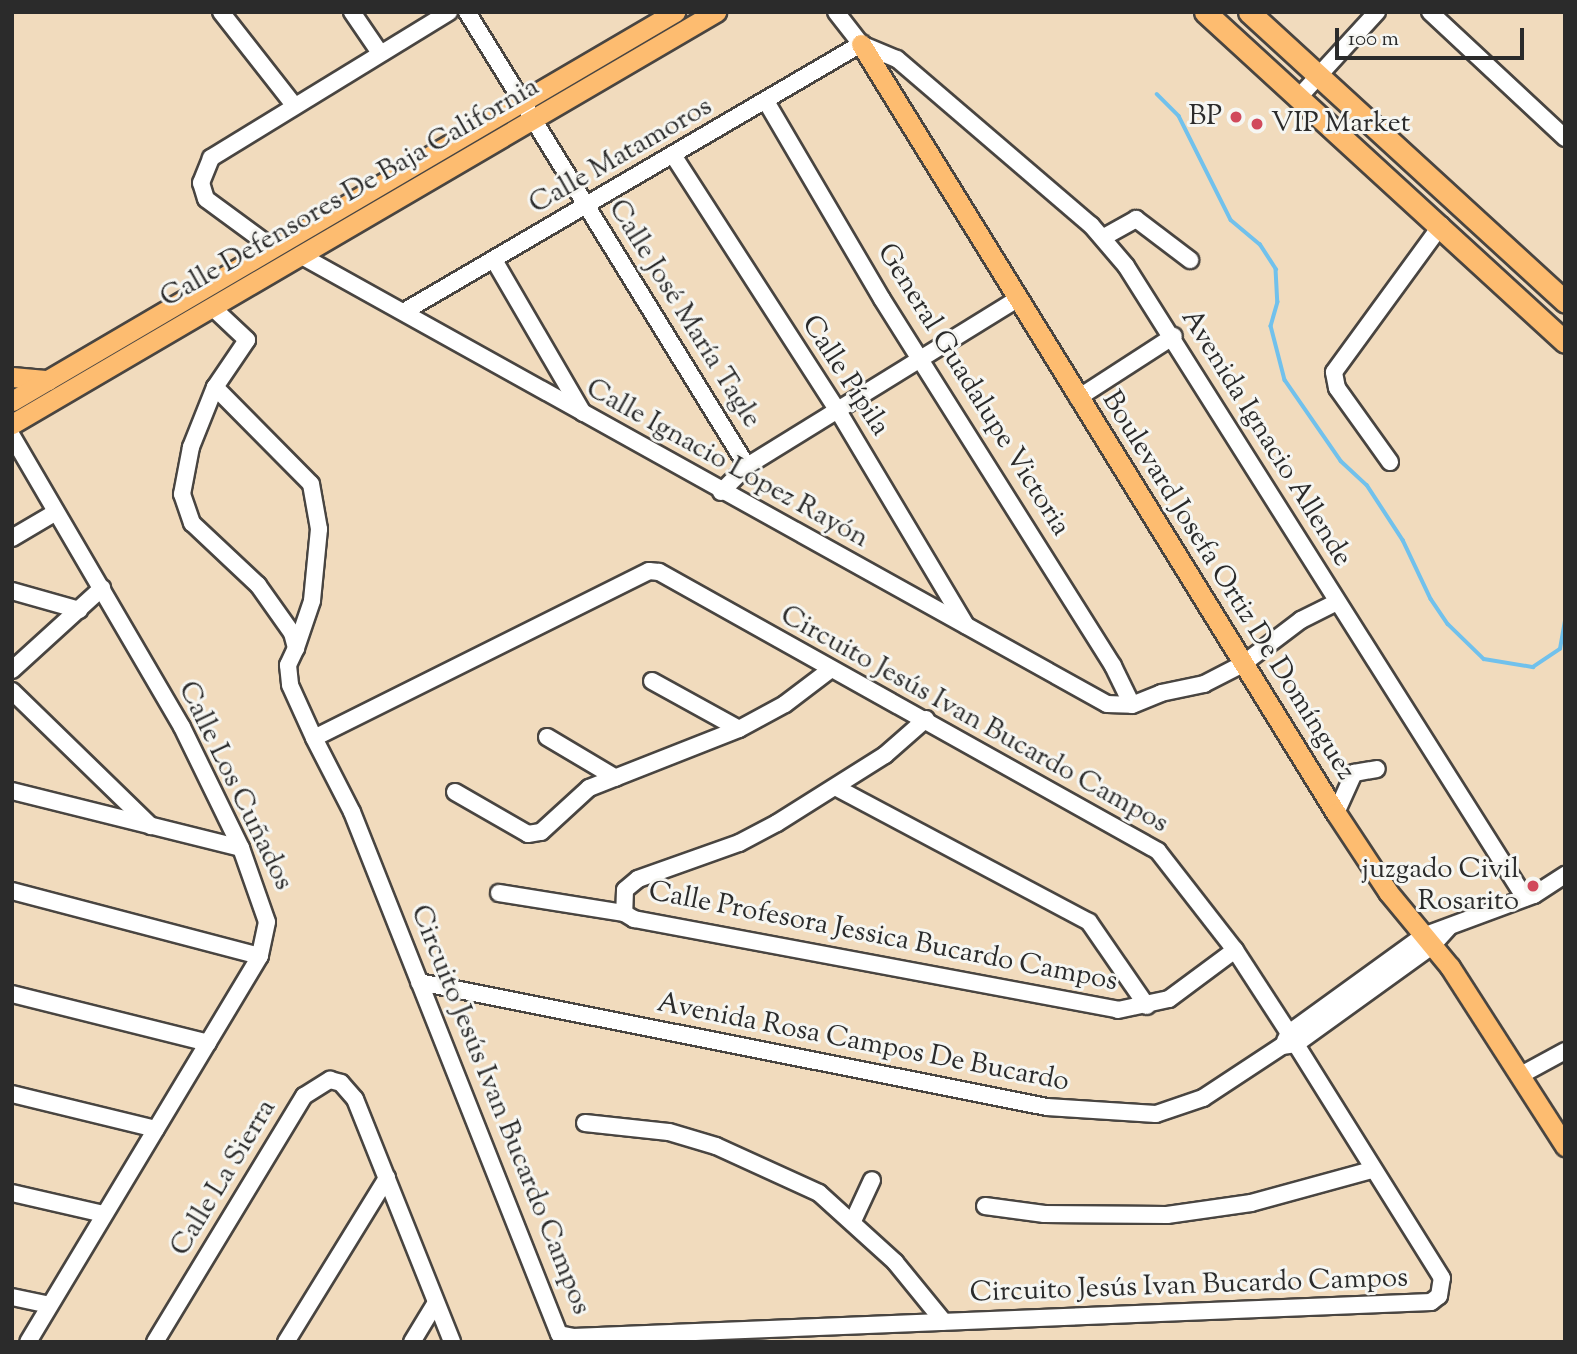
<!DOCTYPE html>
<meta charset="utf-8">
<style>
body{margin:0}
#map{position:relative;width:1577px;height:1354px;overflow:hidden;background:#f1dbbd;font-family:"Sorts Mill Goudy",serif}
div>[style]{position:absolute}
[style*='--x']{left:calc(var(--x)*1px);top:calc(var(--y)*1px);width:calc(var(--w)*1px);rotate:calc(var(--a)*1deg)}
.stream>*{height:3.5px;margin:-1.75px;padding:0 1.75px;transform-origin:1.75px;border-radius:1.75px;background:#71c1ec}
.roads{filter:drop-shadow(2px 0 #494541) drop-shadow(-2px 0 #494541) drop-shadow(0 2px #494541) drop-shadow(0 -2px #494541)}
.minor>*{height:16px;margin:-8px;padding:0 8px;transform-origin:8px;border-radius:8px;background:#fff}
.major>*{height:19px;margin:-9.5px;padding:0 9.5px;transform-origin:9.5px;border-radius:9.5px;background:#fdbc70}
.highway>*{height:21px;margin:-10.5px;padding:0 10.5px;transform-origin:10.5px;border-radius:10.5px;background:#fdbc70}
.dots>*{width:19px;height:19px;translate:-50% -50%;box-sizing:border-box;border:4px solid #f6f6f2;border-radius:50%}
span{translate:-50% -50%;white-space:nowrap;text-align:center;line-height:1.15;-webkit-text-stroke:6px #f6f6f2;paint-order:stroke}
.poi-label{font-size:28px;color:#2b2b2b}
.right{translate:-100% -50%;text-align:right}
.left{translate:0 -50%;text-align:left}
.street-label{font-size:28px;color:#2b2b2b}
.frame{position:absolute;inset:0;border:14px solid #2b2b2b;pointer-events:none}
.scale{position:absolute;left:1335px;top:28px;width:189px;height:32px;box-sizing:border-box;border:4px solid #2b2b2b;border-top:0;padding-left:9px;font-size:21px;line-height:24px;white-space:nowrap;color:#2b2b2b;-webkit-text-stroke:5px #f6f6f2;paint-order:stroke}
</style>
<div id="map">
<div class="stream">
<div style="--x:1157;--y:94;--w:31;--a:45"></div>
<div style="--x:1179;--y:116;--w:116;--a:63.4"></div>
<div style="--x:1231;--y:220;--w:38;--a:40"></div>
<div style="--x:1260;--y:244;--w:30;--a:57"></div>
<div style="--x:1276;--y:269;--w:33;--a:87"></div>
<div style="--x:1278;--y:302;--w:25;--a:106"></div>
<div style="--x:1271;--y:326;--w:56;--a:75.5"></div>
<div style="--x:1285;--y:380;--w:98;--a:55.3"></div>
<div style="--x:1341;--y:461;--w:35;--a:43"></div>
<div style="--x:1367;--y:485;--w:66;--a:56.8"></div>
<div style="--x:1403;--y:540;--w:65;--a:64.6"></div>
<div style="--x:1431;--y:599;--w:30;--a:56"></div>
<div style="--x:1448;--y:624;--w:50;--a:44.2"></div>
<div style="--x:1484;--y:659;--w:50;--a:9.3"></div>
<div style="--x:1533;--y:667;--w:32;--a:-34"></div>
<div style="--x:1560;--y:649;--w:28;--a:-80"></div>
</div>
<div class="roads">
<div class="minor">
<div style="--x:221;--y:12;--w:118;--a:51.9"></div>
<div style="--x:352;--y:12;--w:50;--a:55.7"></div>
<div style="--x:467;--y:12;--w:533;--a:58.34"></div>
<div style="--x:836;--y:12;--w:41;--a:52"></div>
<div style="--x:861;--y:44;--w:39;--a:23"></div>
<div style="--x:897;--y:59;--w:255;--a:40.6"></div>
<div style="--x:1091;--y:225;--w:54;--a:49.5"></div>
<div style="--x:1126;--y:266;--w:747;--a:57.73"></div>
<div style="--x:1430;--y:12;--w:185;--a:43"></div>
<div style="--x:1300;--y:96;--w:114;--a:-47.5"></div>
<div style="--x:767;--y:103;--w:227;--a:59.6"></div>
<div style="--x:882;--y:299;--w:434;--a:57.8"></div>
<div style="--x:1113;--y:666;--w:43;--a:64"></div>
<div style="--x:673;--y:155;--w:302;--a:57.2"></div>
<div style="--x:837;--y:409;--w:252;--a:59.2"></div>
<div style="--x:1104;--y:237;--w:37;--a:-29"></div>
<div style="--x:1136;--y:219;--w:68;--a:37.2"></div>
<div style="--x:270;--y:246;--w:79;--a:-143.7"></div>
<div style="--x:206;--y:199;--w:17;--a:-107"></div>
<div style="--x:201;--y:183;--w:27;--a:-68"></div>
<div style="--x:211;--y:158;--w:279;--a:-31.5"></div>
<div style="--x:300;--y:255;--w:923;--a:29.09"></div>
<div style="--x:1107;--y:704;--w:25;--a:2"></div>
<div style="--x:1132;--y:705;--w:31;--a:-22"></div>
<div style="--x:1161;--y:693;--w:44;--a:-11.8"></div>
<div style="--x:1204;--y:684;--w:44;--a:-27.1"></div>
<div style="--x:1243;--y:664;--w:73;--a:-37.2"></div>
<div style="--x:1301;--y:620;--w:40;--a:-26.6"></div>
<div style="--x:494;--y:260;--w:177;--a:59.8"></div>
<div style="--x:212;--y:307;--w:48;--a:43.3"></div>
<div style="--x:247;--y:340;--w:57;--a:124.2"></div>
<div style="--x:215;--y:387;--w:65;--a:111.8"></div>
<div style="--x:191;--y:447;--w:48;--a:100.8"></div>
<div style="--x:182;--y:494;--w:31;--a:71"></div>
<div style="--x:192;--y:523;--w:91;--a:43.2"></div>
<div style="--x:258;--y:585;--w:59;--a:54.7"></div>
<div style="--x:292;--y:633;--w:16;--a:75"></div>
<div style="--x:296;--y:648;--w:19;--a:115"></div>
<div style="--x:288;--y:665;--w:20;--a:84"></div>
<div style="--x:290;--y:685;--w:58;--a:65.6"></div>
<div style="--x:314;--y:738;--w:83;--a:62.8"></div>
<div style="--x:352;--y:812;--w:562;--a:68.37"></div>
<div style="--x:559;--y:1334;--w:14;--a:12"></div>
<div style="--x:573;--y:1337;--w:859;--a:-2.34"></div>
<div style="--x:1431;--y:1302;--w:10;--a:-37"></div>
<div style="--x:1439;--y:1296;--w:18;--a:-81"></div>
<div style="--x:1442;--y:1278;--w:276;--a:-122"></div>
<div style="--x:1296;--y:1044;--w:112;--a:-123"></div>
<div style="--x:1235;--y:950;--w:125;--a:-127.9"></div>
<div style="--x:1158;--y:851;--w:572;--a:-150.79"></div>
<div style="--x:659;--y:572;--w:10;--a:-174"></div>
<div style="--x:649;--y:571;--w:374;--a:153.5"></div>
<div style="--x:405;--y:311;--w:528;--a:-30.35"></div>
<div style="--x:215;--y:387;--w:136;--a:45.3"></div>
<div style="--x:311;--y:484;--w:46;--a:79.9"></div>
<div style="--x:319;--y:529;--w:72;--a:95.6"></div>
<div style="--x:312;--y:601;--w:50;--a:108.8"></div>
<div style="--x:1078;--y:398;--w:114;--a:-32.9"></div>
<div style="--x:12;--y:436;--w:337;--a:59.7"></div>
<div style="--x:182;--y:727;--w:135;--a:64"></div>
<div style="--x:241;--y:848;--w:78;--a:70.6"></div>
<div style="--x:267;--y:922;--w:35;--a:102"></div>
<div style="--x:260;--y:956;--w:450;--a:121"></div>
<div style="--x:1390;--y:462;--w:91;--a:-125.6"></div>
<div style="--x:1337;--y:388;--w:16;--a:-101"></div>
<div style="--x:1334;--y:372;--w:182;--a:-53.9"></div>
<div style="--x:721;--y:492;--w:37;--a:-45"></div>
<div style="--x:747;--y:466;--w:316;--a:-31.7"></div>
<div style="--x:12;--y:538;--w:51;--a:-30.6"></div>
<div style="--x:12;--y:591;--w:70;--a:15.8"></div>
<div style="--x:12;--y:670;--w:122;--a:-42.3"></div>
<div style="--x:652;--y:681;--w:99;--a:28.9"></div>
<div style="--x:12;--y:691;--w:194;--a:44.2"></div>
<div style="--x:926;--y:719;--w:55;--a:138.7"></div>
<div style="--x:885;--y:755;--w:128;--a:147.8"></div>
<div style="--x:777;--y:823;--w:43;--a:152.2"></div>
<div style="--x:739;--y:843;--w:107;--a:160.4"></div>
<div style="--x:638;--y:879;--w:17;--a:140"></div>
<div style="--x:625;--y:890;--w:23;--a:92"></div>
<div style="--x:624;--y:913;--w:12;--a:31"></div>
<div style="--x:634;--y:919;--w:492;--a:10.6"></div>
<div style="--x:1118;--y:1010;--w:52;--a:-12.2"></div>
<div style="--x:1169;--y:999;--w:82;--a:-36.6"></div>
<div style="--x:547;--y:737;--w:80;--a:30.7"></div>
<div style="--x:837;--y:788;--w:285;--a:28"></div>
<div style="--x:1089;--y:922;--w:102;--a:55.4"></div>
<div style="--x:12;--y:791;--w:236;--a:14"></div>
<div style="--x:455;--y:792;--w:84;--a:29.9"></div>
<div style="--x:528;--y:834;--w:13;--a:-9"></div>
<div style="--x:541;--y:832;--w:65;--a:-42.5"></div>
<div style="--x:589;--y:788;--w:161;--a:-21.5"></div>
<div style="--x:739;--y:729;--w:52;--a:-28.5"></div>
<div style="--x:785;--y:704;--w:56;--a:-37.1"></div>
<div style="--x:1336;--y:813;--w:44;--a:-65.8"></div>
<div style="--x:1354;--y:773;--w:23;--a:-10"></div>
<div style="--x:12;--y:891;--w:256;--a:14.7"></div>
<div style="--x:499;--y:893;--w:127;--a:9.1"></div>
<div style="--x:419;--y:982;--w:640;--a:11.26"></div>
<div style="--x:1047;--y:1107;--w:109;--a:3.7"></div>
<div style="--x:1156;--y:1114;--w:50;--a:-18.8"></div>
<div style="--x:1203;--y:1098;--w:95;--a:-33.4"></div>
<div style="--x:1282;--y:1046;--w:14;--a:-8"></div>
<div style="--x:1296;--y:1044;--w:168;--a:-35.8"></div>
<div style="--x:1432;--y:946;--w:25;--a:-48"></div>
<div style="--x:12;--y:994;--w:202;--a:14"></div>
<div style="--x:1285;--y:1041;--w:9;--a:-63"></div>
<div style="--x:1289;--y:1033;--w:165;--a:-35.9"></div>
<div style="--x:1423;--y:936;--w:118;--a:-20.3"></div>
<div style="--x:1534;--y:895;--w:37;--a:-33"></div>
<div style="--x:1521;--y:1075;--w:50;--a:-28.6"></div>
<div style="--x:12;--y:1094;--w:148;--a:13.7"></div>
<div style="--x:585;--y:1123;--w:84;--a:6.1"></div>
<div style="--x:669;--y:1132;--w:49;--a:16.6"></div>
<div style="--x:716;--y:1146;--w:113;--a:24.5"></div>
<div style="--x:819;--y:1193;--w:103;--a:42.2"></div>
<div style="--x:895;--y:1262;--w:77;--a:50.8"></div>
<div style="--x:12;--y:1193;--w:94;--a:12.9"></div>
<div style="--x:985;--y:1206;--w:60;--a:7.7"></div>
<div style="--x:1044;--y:1214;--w:123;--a:0.5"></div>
<div style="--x:1167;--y:1215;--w:85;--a:-8.1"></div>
<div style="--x:1251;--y:1203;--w:125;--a:-15.3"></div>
<div style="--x:853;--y:1221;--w:45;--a:-65.1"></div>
<div style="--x:12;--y:1297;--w:38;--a:12"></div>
<div style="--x:155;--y:1342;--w:288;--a:-58.8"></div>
<div style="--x:304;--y:1096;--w:31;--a:-32"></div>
<div style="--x:330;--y:1080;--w:11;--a:15"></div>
<div style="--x:341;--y:1083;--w:21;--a:49"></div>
<div style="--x:355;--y:1099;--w:262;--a:68.2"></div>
<div style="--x:286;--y:1342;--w:193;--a:-58.4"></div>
<div style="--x:412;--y:1342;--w:44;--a:-58.8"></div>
</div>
<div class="major">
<div style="--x:861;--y:44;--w:904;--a:58.3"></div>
<div style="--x:1336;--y:813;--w:95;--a:56.6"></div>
<div style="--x:1388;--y:892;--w:97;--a:50.4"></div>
<div style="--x:1450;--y:967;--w:213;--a:57.3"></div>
<div style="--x:12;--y:377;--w:36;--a:5"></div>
<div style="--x:12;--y:401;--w:769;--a:-30.4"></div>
<div style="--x:12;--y:424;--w:816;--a:-30.34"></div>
</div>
<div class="highway">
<div style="--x:1205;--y:12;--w:488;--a:42.5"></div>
<div style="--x:1249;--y:12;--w:429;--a:42.5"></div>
</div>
</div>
<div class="dots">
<div style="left:1236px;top:117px;background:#d1495b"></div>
<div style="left:1257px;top:124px;background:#d1495b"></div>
<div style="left:1533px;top:886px;background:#d1495b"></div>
</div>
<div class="poi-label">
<span class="right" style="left:1222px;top:117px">BP</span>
<span class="left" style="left:1271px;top:124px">VIP Market</span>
<span class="right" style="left:1519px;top:886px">juzgado Civil<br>Rosarito</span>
</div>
<div class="street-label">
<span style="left:621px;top:156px;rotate:-30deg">Calle Matamoros</span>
<span style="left:350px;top:193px;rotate:-30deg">Calle Defensores De Baja California</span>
<span style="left:684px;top:314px;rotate:58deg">Calle José María Tagle</span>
<span style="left:845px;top:376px;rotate:57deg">Calle Pípila</span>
<span style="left:973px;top:390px;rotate:58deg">General Guadalupe Victoria</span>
<span style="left:1266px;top:438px;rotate:58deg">Avenida Ignacio Allende</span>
<span style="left:727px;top:464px;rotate:29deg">Calle Ignacio López Rayón</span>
<span style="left:1228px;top:586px;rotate:58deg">Boulevard Josefa Ortiz De Domínguez</span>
<span style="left:974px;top:720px;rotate:29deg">Circuito Jesús Ivan Bucardo Campos</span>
<span style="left:235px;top:786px;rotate:64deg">Calle Los Cuñados</span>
<span style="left:883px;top:937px;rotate:11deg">Calle Profesora Jessica Bucardo Campos</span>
<span style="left:863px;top:1043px;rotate:11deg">Avenida Rosa Campos De Bucardo</span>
<span style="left:500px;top:1110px;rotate:68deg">Circuito Jesús Ivan Bucardo Campos</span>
<span style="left:224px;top:1178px;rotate:-59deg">Calle La Sierra</span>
<span style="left:1189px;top:1286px;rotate:-2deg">Circuito Jesús Ivan Bucardo Campos</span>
</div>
<div class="frame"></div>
<div class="scale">100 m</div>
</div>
